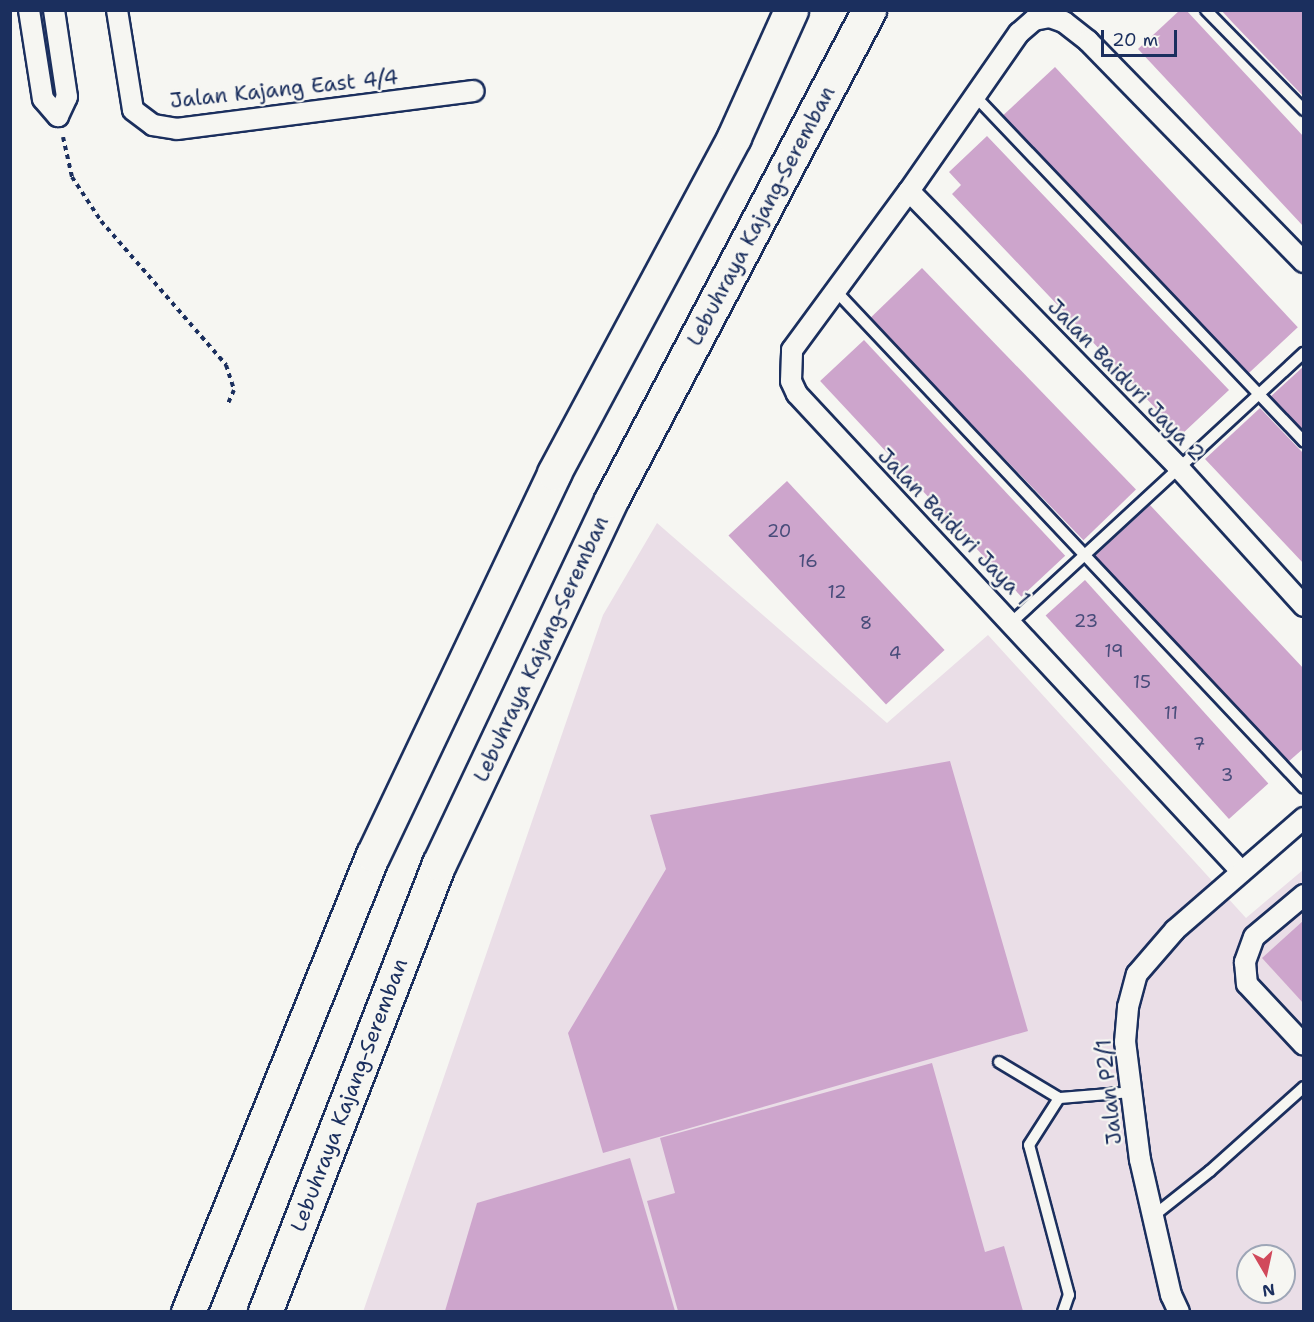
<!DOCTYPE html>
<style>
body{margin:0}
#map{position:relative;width:1314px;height:1322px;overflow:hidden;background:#f6f6f2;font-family:"Shantell Sans",sans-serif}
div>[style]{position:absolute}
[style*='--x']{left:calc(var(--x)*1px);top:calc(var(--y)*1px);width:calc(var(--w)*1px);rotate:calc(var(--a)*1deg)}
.built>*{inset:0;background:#eadee7}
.building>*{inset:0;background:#cda5cc;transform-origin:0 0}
.path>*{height:4px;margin-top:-2px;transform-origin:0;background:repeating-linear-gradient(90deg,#1b2f5e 0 4.5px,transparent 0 9px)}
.roads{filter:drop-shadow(2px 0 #1b2f5e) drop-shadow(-2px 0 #1b2f5e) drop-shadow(0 2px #1b2f5e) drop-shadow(0 -2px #1b2f5e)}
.lane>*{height:10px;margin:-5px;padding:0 5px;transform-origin:5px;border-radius:5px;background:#f6f6f2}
.street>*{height:20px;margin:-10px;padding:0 10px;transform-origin:10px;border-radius:10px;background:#f6f6f2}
.highway>*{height:33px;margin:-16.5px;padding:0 16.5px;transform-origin:16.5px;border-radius:16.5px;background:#f6f6f2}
span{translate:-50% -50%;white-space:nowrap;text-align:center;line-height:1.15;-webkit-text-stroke:4.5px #f6f6f2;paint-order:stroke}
.number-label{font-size:18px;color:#484c7a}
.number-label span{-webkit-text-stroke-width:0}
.street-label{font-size:21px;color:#1b2f5e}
.frame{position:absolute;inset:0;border:12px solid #1b2f5e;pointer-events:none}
.north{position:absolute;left:1236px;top:1244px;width:60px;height:60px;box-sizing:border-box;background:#f6f6f2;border:2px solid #9ea6b7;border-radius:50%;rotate:171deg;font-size:16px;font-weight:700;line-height:24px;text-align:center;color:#1b2f5e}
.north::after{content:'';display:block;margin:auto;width:21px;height:27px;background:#d1495b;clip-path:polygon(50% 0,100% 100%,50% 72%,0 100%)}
.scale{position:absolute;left:1101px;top:30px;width:76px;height:27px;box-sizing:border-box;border:3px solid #1b2f5e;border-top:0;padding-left:8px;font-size:18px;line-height:21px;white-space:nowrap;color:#1b2f5e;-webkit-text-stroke:4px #f6f6f2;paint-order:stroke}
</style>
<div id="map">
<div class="built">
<div style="clip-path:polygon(evenodd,657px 523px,887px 723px,988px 635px,1246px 918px,1303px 870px,1303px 1311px,363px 1312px,603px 615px,657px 523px,1248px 1256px,1284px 1256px,1284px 1292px,1248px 1292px,1248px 1256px)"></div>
</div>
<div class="building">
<div style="clip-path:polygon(1180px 10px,1186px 10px,1304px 137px,1304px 227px,1138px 49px)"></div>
<div style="clip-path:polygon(1221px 10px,1304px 10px,1304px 97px,1233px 23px)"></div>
<div style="left:1055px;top:67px;width:356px;height:72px;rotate:47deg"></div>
<div style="clip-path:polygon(987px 136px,1229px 390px,1181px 435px,952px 194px,961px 185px,949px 172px)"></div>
<div style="left:922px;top:268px;width:308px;height:73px;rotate:46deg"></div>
<div style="left:864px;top:340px;width:295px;height:60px;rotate:47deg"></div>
<div style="clip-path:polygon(1304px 366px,1304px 433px,1270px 397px)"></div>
<div style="clip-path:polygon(1260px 408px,1304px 454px,1304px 564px,1205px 459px)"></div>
<div style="left:787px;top:481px;width:231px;height:80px;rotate:47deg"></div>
<div style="clip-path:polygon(1150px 505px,1304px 669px,1304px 748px,1288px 762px,1095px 556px)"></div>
<div style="left:1085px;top:580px;width:274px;height:53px;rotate:48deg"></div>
<div style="clip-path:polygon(950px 761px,1028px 1031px,603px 1153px,568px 1033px,666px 869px,650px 815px)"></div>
<div style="clip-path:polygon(1304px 920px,1304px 1004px,1262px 958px)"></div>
<div style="clip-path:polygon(932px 1063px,985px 1252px,1004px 1246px,1023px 1311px,678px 1311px,647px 1201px,675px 1193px,660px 1138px)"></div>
<div style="clip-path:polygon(630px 1158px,675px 1311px,445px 1311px,477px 1203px)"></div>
</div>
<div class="path">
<div style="--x:63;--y:137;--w:41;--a:77.3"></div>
<div style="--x:72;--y:177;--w:53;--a:56.6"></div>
<div style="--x:101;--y:221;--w:191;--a:49"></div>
<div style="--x:226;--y:365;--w:26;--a:72"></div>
<div style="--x:234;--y:390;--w:17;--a:114"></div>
</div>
<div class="roads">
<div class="lane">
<div style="--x:1206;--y:10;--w:140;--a:45.6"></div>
<div style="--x:975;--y:96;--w:477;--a:46.4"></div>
<div style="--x:834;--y:289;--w:685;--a:46.71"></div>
<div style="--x:1012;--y:622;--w:397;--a:-42.7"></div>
<div style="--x:999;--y:1062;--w:70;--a:31"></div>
<div style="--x:1152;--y:1217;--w:74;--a:-38.4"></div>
<div style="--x:1210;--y:1171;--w:126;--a:-41.8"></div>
<div style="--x:1063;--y:1312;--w:18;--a:-71"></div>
<div style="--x:1069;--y:1295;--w:155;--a:-104.9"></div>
<div style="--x:1029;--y:1145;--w:56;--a:-57.4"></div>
<div style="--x:1059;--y:1098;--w:73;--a:-4.7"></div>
</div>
<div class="street">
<div style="--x:29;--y:10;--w:90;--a:81.1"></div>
<div style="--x:43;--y:99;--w:23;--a:49"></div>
<div style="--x:58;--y:116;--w:21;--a:-65"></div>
<div style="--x:67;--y:97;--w:88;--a:-98.5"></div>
<div style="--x:117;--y:10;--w:101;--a:80.9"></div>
<div style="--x:133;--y:110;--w:25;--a:37"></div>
<div style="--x:153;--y:125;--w:24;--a:9"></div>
<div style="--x:177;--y:129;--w:299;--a:-7.3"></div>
<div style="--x:909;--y:191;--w:384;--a:45.7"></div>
<div style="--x:1177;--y:466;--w:189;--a:47.8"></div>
<div style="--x:1241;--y:871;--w:652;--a:-132.95"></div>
<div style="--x:797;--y:394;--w:14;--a:-115"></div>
<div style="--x:791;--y:381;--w:31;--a:-88"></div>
<div style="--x:792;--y:350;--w:197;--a:-53.7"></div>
<div style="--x:909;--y:191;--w:193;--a:-55.2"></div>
<div style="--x:1019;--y:33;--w:20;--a:-41"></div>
<div style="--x:1034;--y:20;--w:16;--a:-11"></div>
<div style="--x:1050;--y:17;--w:15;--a:20"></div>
<div style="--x:1064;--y:22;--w:31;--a:38"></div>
<div style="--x:1088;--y:41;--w:309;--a:45.7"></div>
<div style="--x:1304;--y:895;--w:65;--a:140"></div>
<div style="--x:1254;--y:937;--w:27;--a:110"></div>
<div style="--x:1245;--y:962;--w:22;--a:85"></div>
<div style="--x:1247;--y:984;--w:83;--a:46.9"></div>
<div style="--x:1179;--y:1312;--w:19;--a:-115"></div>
<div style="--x:1171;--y:1295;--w:139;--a:-102.9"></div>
<div style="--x:1140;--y:1160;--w:119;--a:-97.2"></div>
<div style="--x:1125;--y:1042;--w:35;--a:-85"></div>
<div style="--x:1128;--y:1007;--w:34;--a:-75"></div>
<div style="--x:1137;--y:974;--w:58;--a:-49.2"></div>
<div style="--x:1175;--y:930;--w:171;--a:-41"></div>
</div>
<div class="highway">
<div style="--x:188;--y:1312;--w:493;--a:-68"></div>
<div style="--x:373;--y:855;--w:423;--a:-64.6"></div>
<div style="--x:554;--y:473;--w:381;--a:-61.8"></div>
<div style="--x:734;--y:137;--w:139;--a:-65.8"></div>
<div style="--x:265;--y:1312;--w:481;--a:-68.8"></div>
<div style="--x:439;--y:864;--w:403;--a:-64.7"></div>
<div style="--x:611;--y:500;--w:554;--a:-62.23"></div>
</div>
</div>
<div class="number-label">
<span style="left:779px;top:531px">20</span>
<span style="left:808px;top:561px">16</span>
<span style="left:837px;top:592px">12</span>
<span style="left:1086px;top:621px">23</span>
<span style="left:866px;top:623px">8</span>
<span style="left:1114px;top:651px">19</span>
<span style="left:895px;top:653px">4</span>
<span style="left:1142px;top:682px">15</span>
<span style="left:1171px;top:713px">11</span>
<span style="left:1199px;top:744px">7</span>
<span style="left:1227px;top:775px">3</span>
</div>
<div class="street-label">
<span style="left:284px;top:89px;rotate:-6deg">Jalan Kajang East 4/4</span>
<span style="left:761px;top:216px;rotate:-62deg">Lebuhraya Kajang-Seremban</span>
<span style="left:1126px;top:380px;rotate:46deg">Jalan Baiduri Jaya 2</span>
<span style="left:954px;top:527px;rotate:46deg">Jalan Baiduri Jaya 1</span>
<span style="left:541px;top:649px;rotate:-65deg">Lebuhraya Kajang-Seremban</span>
<span style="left:1109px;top:1092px;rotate:-96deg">Jalan P2/1</span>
<span style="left:349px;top:1095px;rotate:-69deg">Lebuhraya Kajang-Seremban</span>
</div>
<div class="frame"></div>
<div class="north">N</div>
<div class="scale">20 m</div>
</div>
